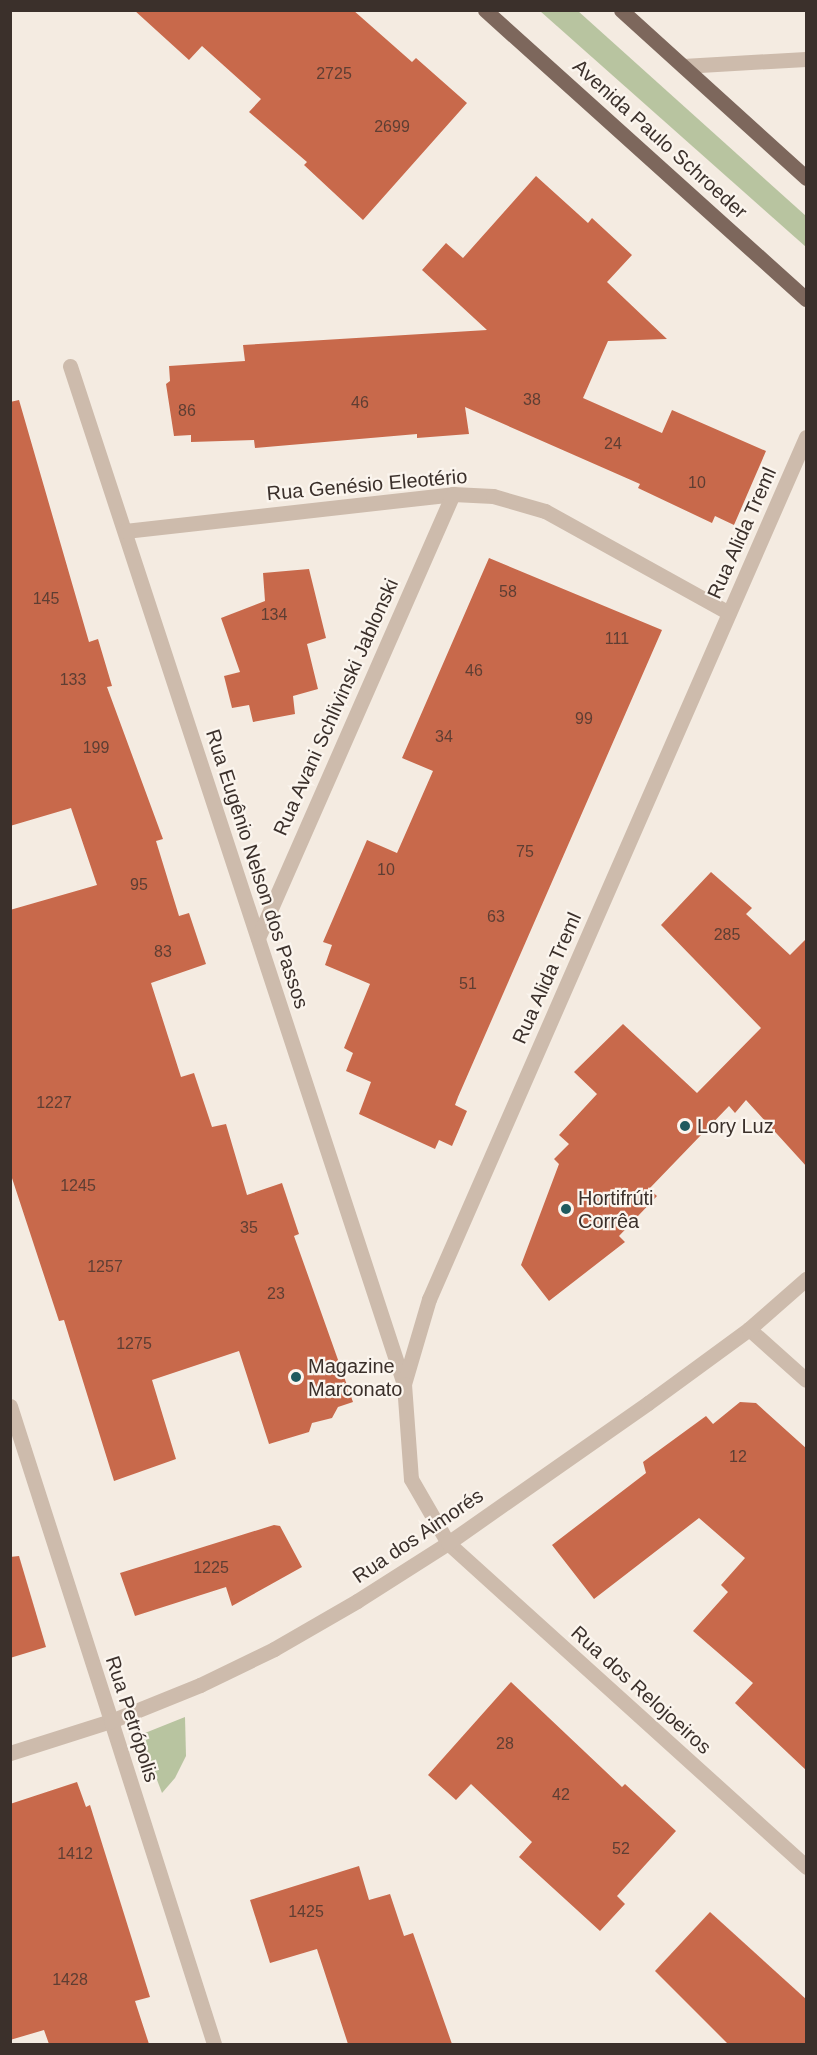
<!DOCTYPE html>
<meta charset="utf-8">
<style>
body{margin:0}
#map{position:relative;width:817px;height:2055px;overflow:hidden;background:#f4ebe1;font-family:Arial,sans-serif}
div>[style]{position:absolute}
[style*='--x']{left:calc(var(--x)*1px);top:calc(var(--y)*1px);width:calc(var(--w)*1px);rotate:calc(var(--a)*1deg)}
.green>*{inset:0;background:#b8c4a0}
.building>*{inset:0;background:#c8694b}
.minor>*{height:15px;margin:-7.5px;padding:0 7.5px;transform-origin:7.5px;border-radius:7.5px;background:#cdbbac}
.tertiary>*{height:15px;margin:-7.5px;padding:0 7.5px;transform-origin:7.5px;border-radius:7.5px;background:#cdbbac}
.primary>*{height:15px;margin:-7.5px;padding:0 7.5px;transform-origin:7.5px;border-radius:7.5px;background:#7d675c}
.dots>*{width:16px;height:16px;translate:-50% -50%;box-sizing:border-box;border:3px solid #fbf5ee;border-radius:50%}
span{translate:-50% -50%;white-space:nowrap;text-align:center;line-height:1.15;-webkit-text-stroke:4.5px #fbf5ee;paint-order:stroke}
.number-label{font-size:16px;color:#5e3e33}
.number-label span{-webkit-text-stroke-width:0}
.street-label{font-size:20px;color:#3b302b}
.poi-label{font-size:20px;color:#3b302b}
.left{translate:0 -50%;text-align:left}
.frame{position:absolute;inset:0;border:12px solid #3b302b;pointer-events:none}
</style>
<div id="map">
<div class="green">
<div style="clip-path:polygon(540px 11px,578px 11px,806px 216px,806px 247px)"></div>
<div style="clip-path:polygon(185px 1717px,186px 1756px,175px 1778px,162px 1793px,140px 1735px)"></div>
</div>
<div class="building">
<div style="clip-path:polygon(134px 10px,353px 10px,412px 62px,416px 58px,467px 103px,363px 220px,304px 165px,307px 162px,249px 112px,261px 99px,202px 46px,189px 60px)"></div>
<div style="clip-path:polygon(536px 176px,588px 223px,592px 218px,632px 255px,607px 282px,667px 339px,608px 341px,583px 398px,662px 433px,672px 410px,766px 451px,734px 525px,715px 516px,712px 523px,638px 488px,640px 484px,465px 407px,469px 434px,417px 438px,417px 434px,255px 448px,254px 440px,191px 442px,191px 435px,174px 436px,166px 384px,170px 381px,169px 366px,245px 361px,243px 345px,487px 330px,422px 270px,446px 243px,463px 258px)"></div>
<div style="clip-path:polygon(19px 400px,89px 642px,98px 639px,112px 686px,107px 687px,163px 839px,156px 841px,179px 916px,189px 913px,206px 964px,151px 983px,181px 1077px,194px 1073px,212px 1127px,226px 1124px,247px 1195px,282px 1183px,299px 1234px,294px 1236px,353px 1402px,338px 1407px,332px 1418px,312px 1423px,309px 1432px,269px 1444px,239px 1351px,152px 1380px,176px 1459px,114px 1481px,64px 1320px,59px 1321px,10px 1172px,10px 910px,97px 885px,71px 808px,10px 826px,10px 402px)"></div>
<div style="clip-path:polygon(489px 558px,662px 630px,458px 1097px,455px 1105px,467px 1111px,452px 1146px,439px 1140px,435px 1149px,359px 1114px,371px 1082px,346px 1071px,353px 1053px,344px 1048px,370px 984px,325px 965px,332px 945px,323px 942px,367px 840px,397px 853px,433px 771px,402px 758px)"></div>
<div style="clip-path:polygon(309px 569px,326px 638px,307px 644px,318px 689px,293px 696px,295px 714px,253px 722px,249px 705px,232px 708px,224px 676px,240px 672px,221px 618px,265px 601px,263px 573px)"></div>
<div style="clip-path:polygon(711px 872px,752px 908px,746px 914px,790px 955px,807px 938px,807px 1167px,746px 1100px,735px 1113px,729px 1106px,649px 1189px,657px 1196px,619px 1236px,625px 1242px,549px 1301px,521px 1265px,559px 1164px,554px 1159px,569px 1144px,559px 1135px,597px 1094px,574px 1072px,623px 1024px,697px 1093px,761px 1028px,661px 925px)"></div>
<div style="clip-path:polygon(740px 1402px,756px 1403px,807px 1449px,807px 1771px,735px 1703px,753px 1683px,693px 1631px,728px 1592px,721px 1585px,745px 1558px,699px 1518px,594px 1599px,552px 1545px,646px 1473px,643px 1462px,706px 1416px,713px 1424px)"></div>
<div style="clip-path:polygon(274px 1525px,280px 1526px,302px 1567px,232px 1606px,226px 1587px,135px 1616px,120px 1573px)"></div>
<div style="clip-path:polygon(19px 1556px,46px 1647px,10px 1658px,10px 1557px)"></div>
<div style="clip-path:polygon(511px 1682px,622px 1787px,625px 1784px,676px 1831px,617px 1896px,625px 1904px,600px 1931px,519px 1857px,532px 1842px,471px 1784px,456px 1800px,428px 1775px)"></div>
<div style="clip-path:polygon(77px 1782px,86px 1807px,90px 1805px,150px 1997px,135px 2001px,149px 2044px,49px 2044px,44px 2030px,10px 2040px,10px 1804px)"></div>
<div style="clip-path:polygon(359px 1866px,369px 1900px,390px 1894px,404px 1936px,413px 1933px,452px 2044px,348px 2044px,317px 1949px,270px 1963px,250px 1900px)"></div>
<div style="clip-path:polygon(710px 1912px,807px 2000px,807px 2044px,728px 2044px,655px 1971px)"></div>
</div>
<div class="minor">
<div style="--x:683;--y:66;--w:123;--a:-3.3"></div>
<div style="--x:70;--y:366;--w:1071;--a:71.84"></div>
<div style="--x:806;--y:437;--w:941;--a:113.62"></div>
<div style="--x:429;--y:1299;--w:89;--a:106.4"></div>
<div style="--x:404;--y:1384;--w:95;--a:85.8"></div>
<div style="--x:411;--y:1479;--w:74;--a:60"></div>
<div style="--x:448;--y:1543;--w:483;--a:42.1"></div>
<div style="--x:125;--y:531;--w:330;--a:-6.4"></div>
<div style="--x:453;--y:494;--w:40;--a:2.9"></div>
<div style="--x:493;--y:496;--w:54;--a:16.1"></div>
<div style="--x:545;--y:511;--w:210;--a:29"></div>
<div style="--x:258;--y:938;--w:485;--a:-66.3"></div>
<div style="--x:749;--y:1329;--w:76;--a:41.8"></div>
<div style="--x:10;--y:1753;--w:106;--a:-17.6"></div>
<div style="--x:111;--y:1721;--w:339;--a:72.3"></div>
</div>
<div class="tertiary">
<div style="--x:10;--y:1406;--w:331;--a:72.2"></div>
<div style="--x:111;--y:1721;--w:96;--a:-22"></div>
<div style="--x:200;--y:1685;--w:82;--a:-25.9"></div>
<div style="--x:274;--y:1649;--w:96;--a:-30"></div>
<div style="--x:357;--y:1601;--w:108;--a:-32.5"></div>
<div style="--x:448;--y:1543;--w:244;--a:-35"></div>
<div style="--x:648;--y:1403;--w:125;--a:-36.2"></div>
<div style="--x:749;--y:1329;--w:76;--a:-41.3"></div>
</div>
<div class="primary">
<div style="--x:485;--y:10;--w:432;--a:42"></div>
<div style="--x:621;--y:10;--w:250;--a:42.2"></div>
</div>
<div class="dots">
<div style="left:685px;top:1126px;background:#1f5a5e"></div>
<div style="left:566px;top:1209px;background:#1f5a5e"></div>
<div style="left:296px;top:1377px;background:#1f5a5e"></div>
</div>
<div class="number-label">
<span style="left:334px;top:74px">2725</span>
<span style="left:392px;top:127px">2699</span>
<span style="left:532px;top:400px">38</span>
<span style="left:360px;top:403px">46</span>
<span style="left:187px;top:411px">86</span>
<span style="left:613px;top:444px">24</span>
<span style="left:697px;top:483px">10</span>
<span style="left:508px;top:592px">58</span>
<span style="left:46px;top:599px">145</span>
<span style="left:274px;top:615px">134</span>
<span style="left:617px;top:639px">111</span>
<span style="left:474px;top:671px">46</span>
<span style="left:73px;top:680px">133</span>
<span style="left:584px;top:719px">99</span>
<span style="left:444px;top:737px">34</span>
<span style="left:96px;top:748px">199</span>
<span style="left:525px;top:852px">75</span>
<span style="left:386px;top:870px">10</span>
<span style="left:139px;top:885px">95</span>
<span style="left:496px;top:917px">63</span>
<span style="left:727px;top:935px">285</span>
<span style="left:163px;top:952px">83</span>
<span style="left:468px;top:984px">51</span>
<span style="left:54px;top:1103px">1227</span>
<span style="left:78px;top:1186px">1245</span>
<span style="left:249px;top:1228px">35</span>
<span style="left:105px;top:1267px">1257</span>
<span style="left:276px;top:1294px">23</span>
<span style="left:134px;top:1344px">1275</span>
<span style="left:738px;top:1457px">12</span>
<span style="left:211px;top:1568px">1225</span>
<span style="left:505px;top:1744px">28</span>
<span style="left:561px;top:1795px">42</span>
<span style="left:621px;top:1849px">52</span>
<span style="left:75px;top:1854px">1412</span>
<span style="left:306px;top:1912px">1425</span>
<span style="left:70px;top:1980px">1428</span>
</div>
<div class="street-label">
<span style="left:660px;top:139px;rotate:42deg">Avenida Paulo Schroeder</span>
<span style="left:367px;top:485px;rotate:-5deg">Rua Genésio Eleotério</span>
<span style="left:742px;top:533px;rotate:-66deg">Rua Alida Treml</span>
<span style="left:336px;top:707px;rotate:-66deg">Rua Avani Schlivinski Jablonski</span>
<span style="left:257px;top:869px;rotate:72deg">Rua Eugênio Nelson dos Passos</span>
<span style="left:547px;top:978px;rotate:-66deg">Rua Alida Treml</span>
<span style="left:418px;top:1536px;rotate:-34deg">Rua dos Aimorés</span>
<span style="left:641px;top:1690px;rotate:42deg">Rua dos Relojoeiros</span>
<span style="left:132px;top:1719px;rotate:72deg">Rua Petrópolis</span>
</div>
<div class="poi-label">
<span class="left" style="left:697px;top:1126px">Lory Luz</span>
<span class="left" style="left:578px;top:1210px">Hortifrúti<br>Corrêa</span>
<span class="left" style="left:308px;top:1378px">Magazine<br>Marconato</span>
</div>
<div class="frame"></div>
</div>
